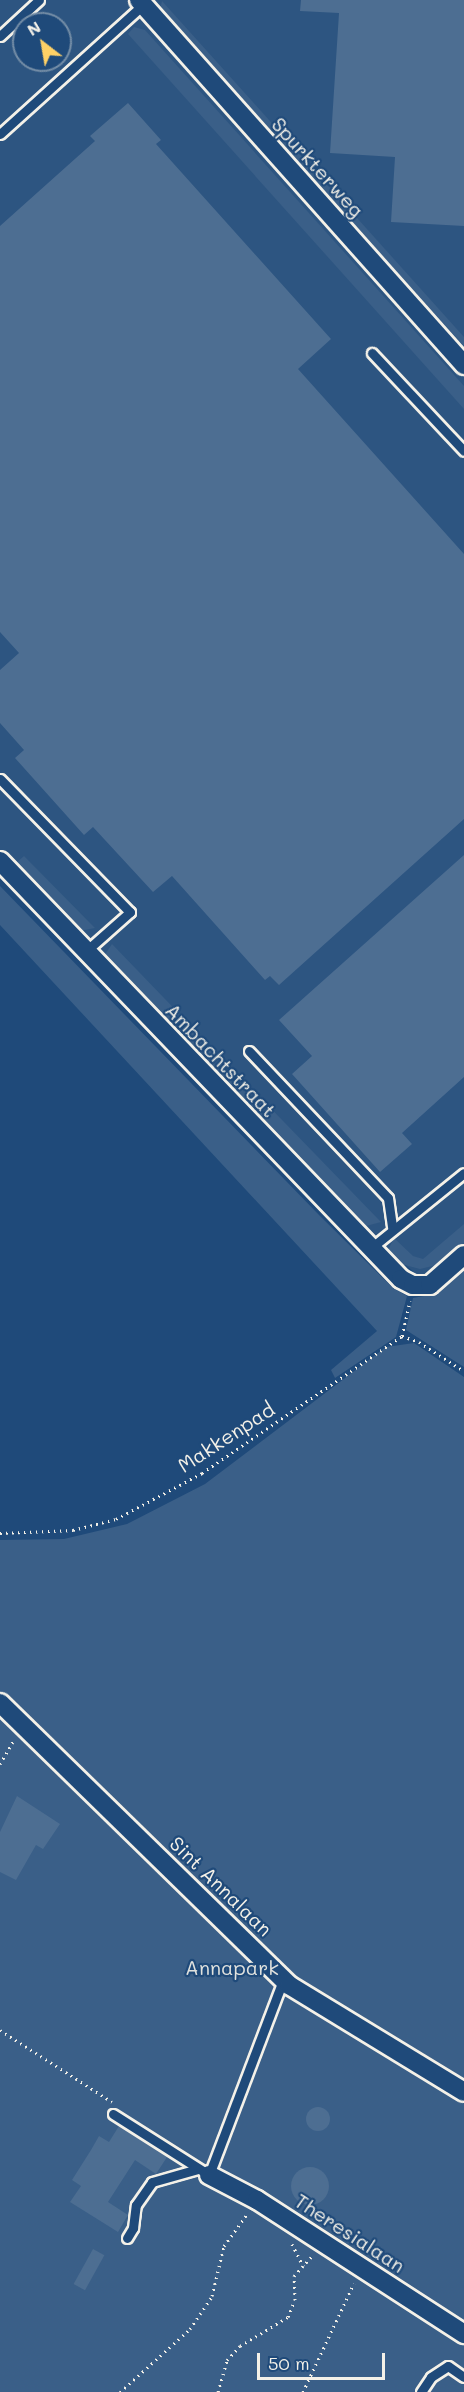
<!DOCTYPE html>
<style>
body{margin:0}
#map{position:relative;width:464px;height:2392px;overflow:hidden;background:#1f4a7a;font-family:Mali,sans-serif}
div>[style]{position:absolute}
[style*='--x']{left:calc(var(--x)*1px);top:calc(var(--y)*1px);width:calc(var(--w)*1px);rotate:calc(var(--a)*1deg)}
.built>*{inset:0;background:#2d5581}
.green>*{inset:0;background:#3a5f88}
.building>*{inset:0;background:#4d6e92;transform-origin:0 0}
.round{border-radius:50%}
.path>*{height:3px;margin-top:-1.5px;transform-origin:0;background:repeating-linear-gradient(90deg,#f4f1e8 0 1.5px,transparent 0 6px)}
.roads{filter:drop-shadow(2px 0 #f4f1e8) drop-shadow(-2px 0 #f4f1e8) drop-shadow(0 2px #f4f1e8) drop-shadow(0 -2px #f4f1e8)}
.lane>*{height:9px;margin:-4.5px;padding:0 4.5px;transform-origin:4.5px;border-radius:4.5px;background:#1f4a7a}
.street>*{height:18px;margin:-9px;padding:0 9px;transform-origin:9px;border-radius:9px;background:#1f4a7a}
span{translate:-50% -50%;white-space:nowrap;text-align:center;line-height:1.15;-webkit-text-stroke:4.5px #1f4a7a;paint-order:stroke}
.street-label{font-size:20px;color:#f4f1e8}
.park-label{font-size:20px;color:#e1e2de}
.north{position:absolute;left:12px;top:12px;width:60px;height:60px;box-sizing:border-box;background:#1f4a7a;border:2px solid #748da6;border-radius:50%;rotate:329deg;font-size:16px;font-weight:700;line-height:24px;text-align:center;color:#f4f1e8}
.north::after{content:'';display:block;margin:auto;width:21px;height:27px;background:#ffd166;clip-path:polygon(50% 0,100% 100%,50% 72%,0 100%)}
.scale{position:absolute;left:257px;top:2353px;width:128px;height:27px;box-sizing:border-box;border:3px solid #f4f1e8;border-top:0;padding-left:8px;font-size:18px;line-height:21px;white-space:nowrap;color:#f4f1e8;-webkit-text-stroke:4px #1f4a7a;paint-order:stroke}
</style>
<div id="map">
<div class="built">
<div style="clip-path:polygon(evenodd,0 0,464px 0,464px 1290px,450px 1303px,387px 1249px,199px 1064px,0 851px,0 0,24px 24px,60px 24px,60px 60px,24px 60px,24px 24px)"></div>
</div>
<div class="green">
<div style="clip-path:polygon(162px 1px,464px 337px,464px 346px,160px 9px)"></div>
<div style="clip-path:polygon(134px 27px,145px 30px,464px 386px,464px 409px,128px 34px)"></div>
<div style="clip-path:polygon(24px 856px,95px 928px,79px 931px,15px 864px)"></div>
<div style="clip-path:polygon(0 886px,320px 1216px,393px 1288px,407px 1296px,396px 1337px,335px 1378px,331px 1370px,377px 1331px,0 925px)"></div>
<div style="clip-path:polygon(112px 944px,220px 1056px,381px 1222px,366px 1226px,104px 956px)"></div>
<div style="clip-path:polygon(464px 1224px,464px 1243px,445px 1263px,420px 1269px,401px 1264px,388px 1250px,394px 1238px,413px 1256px,423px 1259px)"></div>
<div style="clip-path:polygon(464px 1269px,464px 1367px,406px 1330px,413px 1298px,435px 1294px)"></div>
<div style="clip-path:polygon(414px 1343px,464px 1377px,464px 2392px,0 2392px,0 1540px,64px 1539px,127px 1524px,205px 1484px,386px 1347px)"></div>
</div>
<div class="building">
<div style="clip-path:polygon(301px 0,464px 0,464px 226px,391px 222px,395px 157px,330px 153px,339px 13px,300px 11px)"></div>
<div style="clip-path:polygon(128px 103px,161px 140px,156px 144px,331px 339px,298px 369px,464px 554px,464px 819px,279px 985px,270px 976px,265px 980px,172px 876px,153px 892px,93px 827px,84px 835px,15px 758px,24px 750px,0 723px,0 670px,19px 653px,0 632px,0 226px,95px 141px,90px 136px)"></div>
<div style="clip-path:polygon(464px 855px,464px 1077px,402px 1133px,412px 1144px,380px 1172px,292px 1074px,312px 1056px,279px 1020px)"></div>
<div style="clip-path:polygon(17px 1796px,60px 1824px,43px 1849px,36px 1845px,16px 1880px,0 1872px,0 1832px)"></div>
<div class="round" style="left:306px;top:2107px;width:24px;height:24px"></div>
<div style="clip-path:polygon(119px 2126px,167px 2157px,156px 2174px,135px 2160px,108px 2202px,128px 2215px,118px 2232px,70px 2202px,81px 2186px,72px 2180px,91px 2150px,99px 2136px,109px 2142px)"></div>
<div class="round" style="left:291px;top:2167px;width:38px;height:38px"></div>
<div style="left:93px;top:2249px;width:13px;height:40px;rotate:29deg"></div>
</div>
<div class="path">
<div style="--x:402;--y:1336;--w:18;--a:19"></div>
<div style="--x:419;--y:1342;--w:54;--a:32.8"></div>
<div style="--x:0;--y:1533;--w:73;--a:-2.4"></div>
<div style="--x:73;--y:1530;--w:44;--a:-14.3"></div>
<div style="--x:116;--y:1519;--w:98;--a:-28.1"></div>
<div style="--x:202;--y:1473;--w:242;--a:-34.4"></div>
<div style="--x:402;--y:1336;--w:36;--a:-77"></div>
<div style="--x:0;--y:1764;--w:28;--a:-60"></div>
<div style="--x:0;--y:2030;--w:133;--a:32.7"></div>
<div style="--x:292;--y:2244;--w:25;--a:63"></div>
<div style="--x:120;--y:2392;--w:94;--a:-42"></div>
<div style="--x:190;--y:2329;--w:40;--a:-56"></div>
<div style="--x:212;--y:2296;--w:51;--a:-76.5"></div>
<div style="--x:224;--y:2246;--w:39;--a:-54"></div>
<div style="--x:218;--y:2392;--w:33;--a:-74"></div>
<div style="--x:227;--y:2360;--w:19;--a:-47"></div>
<div style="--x:240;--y:2346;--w:56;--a:-31.1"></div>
<div style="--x:288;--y:2317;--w:18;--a:-68"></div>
<div style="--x:295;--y:2300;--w:24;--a:-92"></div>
<div style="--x:294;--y:2276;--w:27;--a:-48"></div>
<div style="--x:303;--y:2392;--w:120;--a:-64.9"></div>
</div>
<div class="roads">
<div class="lane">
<div style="--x:0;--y:36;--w:53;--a:-42.7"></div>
<div style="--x:0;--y:134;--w:193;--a:-42.1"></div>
<div style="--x:372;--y:353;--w:134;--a:46.8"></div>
<div style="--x:0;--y:779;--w:186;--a:45.7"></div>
<div style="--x:130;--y:912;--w:59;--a:138.4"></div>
<div style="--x:249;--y:1051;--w:202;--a:46.6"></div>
<div style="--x:388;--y:1198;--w:30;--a:82"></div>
<div style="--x:371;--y:1248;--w:119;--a:-38.9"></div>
<div style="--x:113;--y:2114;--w:114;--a:32.4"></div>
<div style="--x:209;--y:2175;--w:211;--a:-69.2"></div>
<div style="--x:127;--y:2238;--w:12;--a:-59"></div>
<div style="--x:133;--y:2228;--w:23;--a:-83"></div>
<div style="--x:136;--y:2205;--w:28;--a:-55"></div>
<div style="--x:152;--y:2182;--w:48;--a:-15.8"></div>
<div style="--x:421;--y:2392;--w:18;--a:-56"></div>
<div style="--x:431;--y:2377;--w:20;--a:-33"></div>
<div style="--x:448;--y:2366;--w:19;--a:35"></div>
</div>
<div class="street">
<div style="--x:139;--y:0;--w:489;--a:48.3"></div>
<div style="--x:0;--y:861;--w:579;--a:46.19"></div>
<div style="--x:401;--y:1279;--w:13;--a:27"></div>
<div style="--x:413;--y:1285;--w:17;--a:0"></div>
<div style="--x:430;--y:1285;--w:45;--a:-41.4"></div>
<div style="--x:0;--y:1703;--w:404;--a:44.3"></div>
<div style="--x:289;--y:1985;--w:205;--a:31.4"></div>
<div style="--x:209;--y:2175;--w:54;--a:27.5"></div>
<div style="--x:257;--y:2200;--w:247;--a:32.9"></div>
</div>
</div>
<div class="street-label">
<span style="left:318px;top:167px;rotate:48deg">Spurkterweg</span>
<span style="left:221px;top:1060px;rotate:46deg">Ambachtstraat</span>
<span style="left:226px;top:1437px;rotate:-33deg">Makkenpad</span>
<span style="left:221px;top:1886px;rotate:44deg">Sint Annalaan</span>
<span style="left:350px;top:2233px;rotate:33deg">Theresialaan</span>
</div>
<div class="park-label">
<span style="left:232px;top:1967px">Annapark</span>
</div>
<div class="north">N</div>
<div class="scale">50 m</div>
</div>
